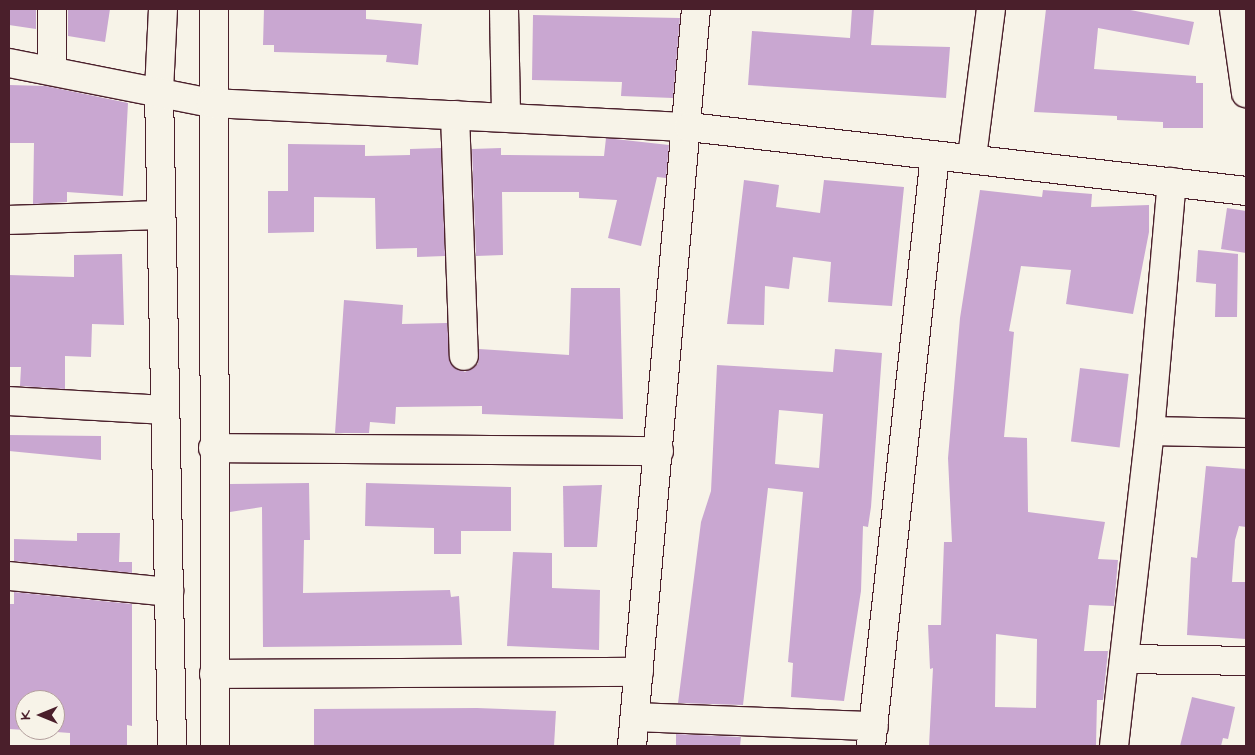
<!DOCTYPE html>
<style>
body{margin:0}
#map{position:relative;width:1255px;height:755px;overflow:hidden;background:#f7f3e8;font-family:Mynerve,sans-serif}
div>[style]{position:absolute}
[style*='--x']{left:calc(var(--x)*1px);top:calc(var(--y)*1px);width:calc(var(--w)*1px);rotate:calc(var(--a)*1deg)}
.building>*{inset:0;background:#c9a7d1;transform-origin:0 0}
.roads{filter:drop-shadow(1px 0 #4a1f2b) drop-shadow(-1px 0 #4a1f2b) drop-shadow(0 1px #4a1f2b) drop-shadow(0 -1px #4a1f2b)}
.minor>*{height:28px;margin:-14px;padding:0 14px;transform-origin:14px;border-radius:14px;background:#f7f3e8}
.tertiary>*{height:28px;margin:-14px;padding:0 14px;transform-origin:14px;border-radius:14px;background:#f7f3e8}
span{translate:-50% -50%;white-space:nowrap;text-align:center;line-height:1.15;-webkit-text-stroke:5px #f7f3e8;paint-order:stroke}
.frame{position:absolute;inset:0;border:10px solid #4a1f2b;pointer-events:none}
.north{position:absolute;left:15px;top:690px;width:50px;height:50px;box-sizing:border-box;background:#f7f3e8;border:1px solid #b29e9c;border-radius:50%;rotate:270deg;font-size:14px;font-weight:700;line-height:20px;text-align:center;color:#4a1f2b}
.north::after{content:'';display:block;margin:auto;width:18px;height:22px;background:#4a1f2b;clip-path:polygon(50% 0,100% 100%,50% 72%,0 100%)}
</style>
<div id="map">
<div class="building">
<div style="clip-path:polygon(9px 9px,36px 9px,36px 29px,9px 25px)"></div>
<div style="clip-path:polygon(68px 9px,110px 9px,105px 42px,68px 36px)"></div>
<div style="clip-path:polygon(264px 9px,366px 9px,366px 19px,422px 24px,418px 65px,386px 62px,387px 55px,274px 52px,274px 45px,263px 45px)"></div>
<div style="clip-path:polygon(852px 9px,874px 9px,871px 45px,950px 47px,946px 98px,748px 85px,752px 31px,850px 38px)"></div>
<div style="clip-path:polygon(1046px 9px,1125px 9px,1194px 22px,1189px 45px,1098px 28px,1094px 69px,1196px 76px,1196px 83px,1203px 83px,1203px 128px,1163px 128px,1163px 122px,1117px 120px,1117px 116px,1034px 112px)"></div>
<div style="clip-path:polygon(533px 15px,680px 18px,673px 98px,621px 96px,622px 82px,532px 80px)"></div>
<div style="clip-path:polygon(9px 85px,46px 86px,128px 103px,123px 196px,67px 192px,67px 202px,33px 204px,34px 143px,9px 143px)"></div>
<div style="clip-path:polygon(606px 138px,669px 145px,666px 178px,657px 177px,641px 246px,608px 238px,617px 200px,579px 198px,579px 192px,502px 192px,503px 255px,476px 256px,472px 149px,501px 148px,501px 155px,604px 156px)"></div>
<div style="clip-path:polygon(288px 144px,365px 145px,365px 156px,410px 155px,410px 149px,441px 148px,445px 256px,417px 257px,417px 248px,376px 249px,375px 198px,314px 197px,314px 232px,268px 233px,268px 191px,288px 191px)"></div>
<div style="clip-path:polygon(744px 180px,779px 185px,776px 207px,820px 213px,824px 180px,904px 187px,892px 306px,828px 302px,831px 262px,793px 257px,789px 289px,765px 286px,764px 325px,727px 324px)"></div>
<div style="clip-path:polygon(evenodd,980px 190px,1042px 197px,1043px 190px,1092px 194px,1091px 207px,1149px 205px,1149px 232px,1133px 314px,1066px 304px,1071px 270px,1021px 266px,1009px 331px,1014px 332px,1004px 437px,1027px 438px,1028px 512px,1105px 522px,1098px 559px,1118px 560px,1114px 606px,1089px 605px,1084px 651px,1108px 651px,1103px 700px,1097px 700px,1096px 746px,929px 746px,933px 668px,930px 669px,928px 625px,941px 625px,944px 542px,952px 542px,948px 458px,960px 318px,980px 190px,996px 634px,1037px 639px,1036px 708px,995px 707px,996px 634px)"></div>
<div style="clip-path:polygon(1227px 208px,1246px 211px,1246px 253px,1221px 249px)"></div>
<div style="clip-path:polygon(1198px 250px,1238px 254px,1237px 317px,1215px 317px,1216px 284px,1196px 282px)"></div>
<div style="clip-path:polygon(122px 254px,124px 325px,92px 324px,91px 357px,65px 356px,65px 389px,20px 386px,21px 367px,9px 367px,9px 275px,74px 277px,74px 255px)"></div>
<div style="clip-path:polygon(571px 288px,620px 288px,623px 419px,482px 414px,482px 406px,396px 407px,395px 424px,370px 422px,369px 433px,335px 433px,344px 300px,403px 305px,402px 324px,447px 323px,451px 364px,465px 372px,478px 364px,479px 349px,569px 355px)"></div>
<div style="clip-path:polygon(evenodd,835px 349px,882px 353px,871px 507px,868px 527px,863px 526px,861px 591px,844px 701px,791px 697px,793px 663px,788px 662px,803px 492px,768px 488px,743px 705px,678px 703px,701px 522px,711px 491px,717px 365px,833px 372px,835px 349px,779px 410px,823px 414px,819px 468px,775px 464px,779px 410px)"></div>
<div style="left:1080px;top:368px;width:49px;height:74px;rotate:7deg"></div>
<div style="clip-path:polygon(9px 435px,101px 436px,101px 460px,9px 451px)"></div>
<div style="clip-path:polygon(1206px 466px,1246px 469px,1246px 527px,1239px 526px,1235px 540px,1232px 582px,1246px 582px,1246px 639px,1187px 635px,1191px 557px,1197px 558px)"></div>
<div style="clip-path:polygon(309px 483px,310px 540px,304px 540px,303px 593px,450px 590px,451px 597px,459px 596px,462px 645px,263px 647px,262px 507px,230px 512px,230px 484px)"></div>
<div style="clip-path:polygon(366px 483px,511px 487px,511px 531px,461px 531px,461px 554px,434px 554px,434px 528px,365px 526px)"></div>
<div style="clip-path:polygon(602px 485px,597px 547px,564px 547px,563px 486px)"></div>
<div style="clip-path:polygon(77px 533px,120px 533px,119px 562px,132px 562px,132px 573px,14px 561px,14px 539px,77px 541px)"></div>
<div style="clip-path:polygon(513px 552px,552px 553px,552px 588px,600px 590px,599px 650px,507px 646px)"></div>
<div style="clip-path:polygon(14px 592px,132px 604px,132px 726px,127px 725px,127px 746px,70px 746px,70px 733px,29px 730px,55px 730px,55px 700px,25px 700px,25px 730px,9px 729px,9px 604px,14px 604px)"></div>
<div style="clip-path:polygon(1192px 697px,1235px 707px,1228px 739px,1223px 738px,1221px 746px,1180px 746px)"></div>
<div style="clip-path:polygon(477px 708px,556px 711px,554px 746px,314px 746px,314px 709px)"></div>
<div style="clip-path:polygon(676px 734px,741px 737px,740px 746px,676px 746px)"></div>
</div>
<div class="roads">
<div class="minor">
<div style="--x:504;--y:9;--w:107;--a:88.9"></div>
<div style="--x:1234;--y:9;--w:85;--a:81.9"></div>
<div style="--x:52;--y:71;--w:62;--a:-90"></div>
<div style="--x:455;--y:115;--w:241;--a:87.9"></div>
<div style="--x:972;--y:157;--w:149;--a:-82.7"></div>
<div style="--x:9;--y:220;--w:152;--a:-1.9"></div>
<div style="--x:9;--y:401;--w:156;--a:3.3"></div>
<div style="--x:1150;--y:431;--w:96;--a:1.2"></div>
<div style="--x:213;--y:448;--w:446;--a:0.4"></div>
<div style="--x:9;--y:576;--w:161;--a:5.7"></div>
<div style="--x:1125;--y:659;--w:121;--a:0.9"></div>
<div style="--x:214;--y:674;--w:425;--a:-0.3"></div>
<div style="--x:635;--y:717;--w:239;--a:2.2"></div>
<div style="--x:632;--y:746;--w:740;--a:-85.04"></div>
<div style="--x:871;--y:746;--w:594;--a:-83.82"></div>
<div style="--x:1114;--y:746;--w:317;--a:-83.5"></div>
<div style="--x:1150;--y:431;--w:250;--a:-85"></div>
</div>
<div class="tertiary">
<div style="--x:163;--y:9;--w:82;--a:92.8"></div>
<div style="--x:159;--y:91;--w:655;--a:88.86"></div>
<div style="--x:214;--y:9;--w:737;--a:89.92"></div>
<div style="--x:9;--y:63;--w:206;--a:11.2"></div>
<div style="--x:211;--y:103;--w:479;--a:2.9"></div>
<div style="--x:689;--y:127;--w:561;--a:6.55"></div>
</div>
</div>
<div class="frame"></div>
<div class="north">K</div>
</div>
